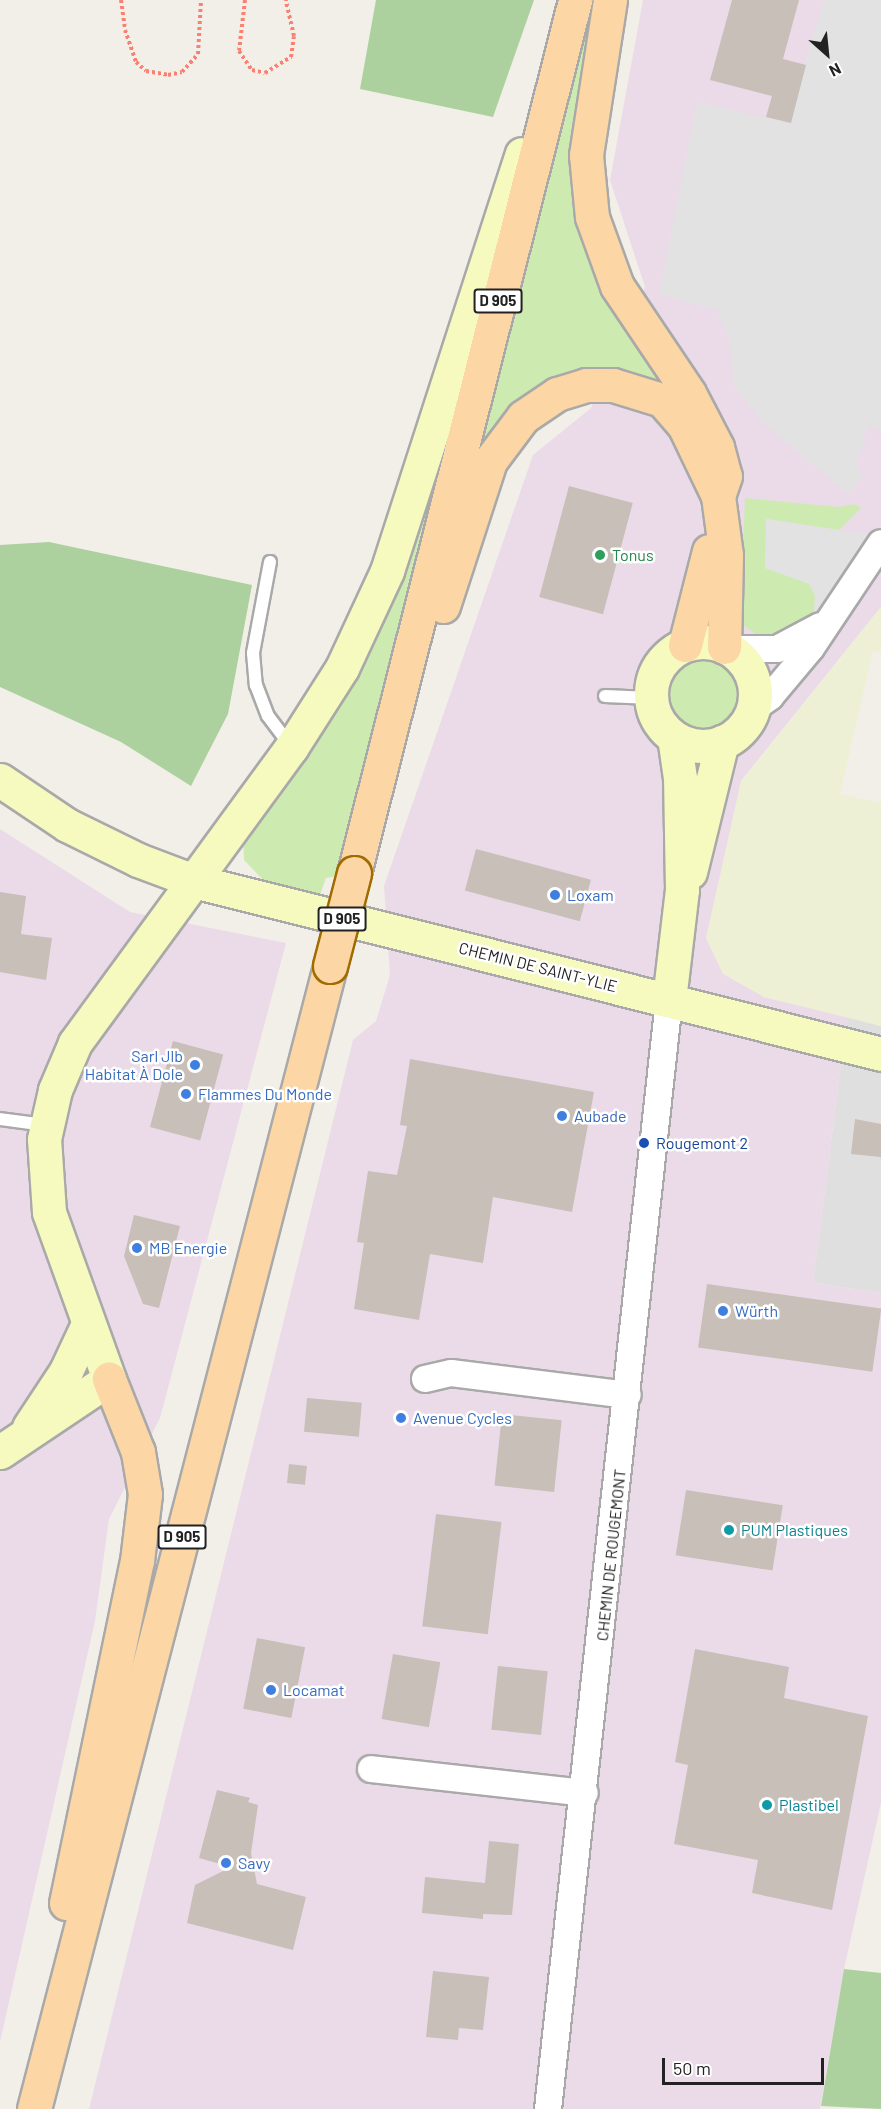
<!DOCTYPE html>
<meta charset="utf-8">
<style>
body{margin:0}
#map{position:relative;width:881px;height:2109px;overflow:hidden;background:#f2efe9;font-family:Barlow,sans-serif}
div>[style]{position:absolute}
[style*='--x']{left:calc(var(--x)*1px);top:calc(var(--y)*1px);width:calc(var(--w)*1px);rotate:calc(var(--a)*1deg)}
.residential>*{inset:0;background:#e0dfdf}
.industrial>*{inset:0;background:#ebdbe8}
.farmland>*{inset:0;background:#eef0d5}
.grass>*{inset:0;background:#cdebb0}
.round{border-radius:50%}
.forest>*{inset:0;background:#add19e}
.parking>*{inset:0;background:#e2e2e2}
.building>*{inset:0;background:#c7bfb8;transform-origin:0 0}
.path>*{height:4px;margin-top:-2px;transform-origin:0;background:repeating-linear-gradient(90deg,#fa8072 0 3px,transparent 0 6px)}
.roads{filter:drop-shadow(2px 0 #a9a9a9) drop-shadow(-2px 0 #a9a9a9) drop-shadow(0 2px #a9a9a9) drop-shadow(0 -2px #a9a9a9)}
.lane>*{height:12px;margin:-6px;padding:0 6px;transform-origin:6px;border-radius:6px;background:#fff}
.street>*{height:26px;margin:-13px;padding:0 13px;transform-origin:13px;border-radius:13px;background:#fff}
.secondary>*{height:33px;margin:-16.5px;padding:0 16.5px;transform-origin:16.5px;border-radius:16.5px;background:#f7fabf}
.secondary>.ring{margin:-16.5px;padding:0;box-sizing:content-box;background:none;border:33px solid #f7fabf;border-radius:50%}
.primary>*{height:33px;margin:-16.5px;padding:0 16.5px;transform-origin:16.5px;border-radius:16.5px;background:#fcd6a4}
.bridges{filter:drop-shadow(2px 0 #a06b00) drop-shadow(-2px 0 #a06b00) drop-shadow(0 2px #a06b00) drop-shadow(0 -2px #a06b00)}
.primary-bridge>*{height:33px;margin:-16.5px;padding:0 16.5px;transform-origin:16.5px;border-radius:16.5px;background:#fcd6a4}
.dots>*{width:16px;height:16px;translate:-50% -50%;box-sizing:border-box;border:3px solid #fff;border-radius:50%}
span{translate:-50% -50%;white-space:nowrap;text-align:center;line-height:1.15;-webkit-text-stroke:5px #fff;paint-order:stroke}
.shield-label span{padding:2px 4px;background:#fff;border:2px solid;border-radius:4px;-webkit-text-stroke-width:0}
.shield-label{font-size:15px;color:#222;font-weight:700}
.leisure-label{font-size:16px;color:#27864d}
.left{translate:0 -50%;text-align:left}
.shop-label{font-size:16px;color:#366cbe}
.right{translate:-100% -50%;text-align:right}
.street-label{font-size:16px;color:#222}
.transit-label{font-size:16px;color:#164399}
.culture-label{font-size:16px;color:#0d838f}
.north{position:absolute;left:797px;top:24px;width:60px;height:60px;-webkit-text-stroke:4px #fff;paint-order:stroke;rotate:153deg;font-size:16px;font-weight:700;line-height:24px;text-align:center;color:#222}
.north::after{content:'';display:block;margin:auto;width:21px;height:27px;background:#222;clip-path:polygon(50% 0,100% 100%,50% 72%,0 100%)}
.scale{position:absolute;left:662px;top:2058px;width:162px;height:27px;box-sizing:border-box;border:3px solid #222;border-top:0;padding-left:8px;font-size:18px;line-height:21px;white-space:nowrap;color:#222;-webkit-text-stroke:4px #fff;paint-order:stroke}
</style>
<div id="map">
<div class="residential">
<div style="clip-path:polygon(847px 1016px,881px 1026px,881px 1293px,813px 1283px)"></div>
</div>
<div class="industrial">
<div style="clip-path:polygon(643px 0,881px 0,881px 607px,741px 781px,764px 997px,847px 1016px,813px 1283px,881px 1293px,881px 1803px,844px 1969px,820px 2109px,89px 2109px,353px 1040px,376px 1021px,390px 975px,384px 886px,533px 455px,591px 408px,645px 287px,610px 180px)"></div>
<div style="clip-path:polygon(0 829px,130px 912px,286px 943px,160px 1418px,109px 1519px,95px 1621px,0 2042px)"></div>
</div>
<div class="farmland">
<div style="clip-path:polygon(881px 607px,881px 652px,873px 651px,840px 794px,881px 803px,881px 1026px,764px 997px,723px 974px,706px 938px,741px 781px)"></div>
</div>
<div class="grass">
<div style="clip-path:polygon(592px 0,602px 0,579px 139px,665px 385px,613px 376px,477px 454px)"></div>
<div style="clip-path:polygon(433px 493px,336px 876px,326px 878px,319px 898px,264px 881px,244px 860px,243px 836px,427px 494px)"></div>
<div style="clip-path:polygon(745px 498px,839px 507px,854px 504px,861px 508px,838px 531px,767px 519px,765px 568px,794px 576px,809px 584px,815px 595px,814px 617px,785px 637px,763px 639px,740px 623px)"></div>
<div class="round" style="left:664px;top:655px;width:78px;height:78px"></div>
</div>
<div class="forest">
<div style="clip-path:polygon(376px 0,534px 0,493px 117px,360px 89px)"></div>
<div style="clip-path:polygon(49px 542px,252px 585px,228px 714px,191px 786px,121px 742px,0 687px,0 545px)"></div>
<div style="clip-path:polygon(844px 1969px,881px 1973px,881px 2109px,821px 2106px)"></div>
</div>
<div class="parking">
<div style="clip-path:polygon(824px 0,881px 0,881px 429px,868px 426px,856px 464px,862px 477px,848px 494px,765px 424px,734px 387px,728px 335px,717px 310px,659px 294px,697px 102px,787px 123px)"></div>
<div style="clip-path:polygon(766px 519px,874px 535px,814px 617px,815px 595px,809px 584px,765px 568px)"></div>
</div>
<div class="building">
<div style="clip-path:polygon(732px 0,799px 0,783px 59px,806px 65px,791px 123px,766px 117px,772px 96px,710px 80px)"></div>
<div style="left:569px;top:486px;width:66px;height:115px;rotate:15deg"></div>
<div style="left:476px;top:849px;width:119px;height:43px;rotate:15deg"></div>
<div style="clip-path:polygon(0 892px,26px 896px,21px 934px,52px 938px,46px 980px,0 972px)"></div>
<div style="left:173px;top:1041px;width:52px;height:89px;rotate:15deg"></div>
<div style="clip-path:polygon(410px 1059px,594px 1092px,572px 1212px,493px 1197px,483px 1263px,430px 1254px,419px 1320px,354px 1309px,364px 1243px,357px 1242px,368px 1171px,397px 1175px,407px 1126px,400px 1125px)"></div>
<div style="clip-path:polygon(855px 1119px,881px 1124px,881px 1157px,851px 1154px)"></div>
<div style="clip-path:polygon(134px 1215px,180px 1226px,159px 1308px,143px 1304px,124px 1256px)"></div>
<div style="left:707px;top:1284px;width:176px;height:64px;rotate:8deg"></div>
<div style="left:307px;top:1398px;width:55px;height:34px;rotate:5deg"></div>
<div style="left:502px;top:1414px;width:60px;height:72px;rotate:6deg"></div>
<div style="left:289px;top:1464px;width:18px;height:19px;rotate:6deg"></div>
<div style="left:686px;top:1490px;width:98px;height:66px;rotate:9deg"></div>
<div style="left:436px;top:1514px;width:66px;height:113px;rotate:7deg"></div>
<div style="left:257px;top:1638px;width:49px;height:72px;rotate:11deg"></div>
<div style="clip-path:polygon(695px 1649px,789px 1667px,784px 1698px,868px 1716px,832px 1910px,752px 1893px,758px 1860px,674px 1844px,688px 1765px,675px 1762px)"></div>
<div style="left:393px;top:1654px;width:48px;height:66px;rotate:10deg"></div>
<div style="left:498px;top:1666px;width:50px;height:64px;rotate:6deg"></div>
<div style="clip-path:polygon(217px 1790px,250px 1798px,248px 1802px,258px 1805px,251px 1853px,257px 1884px,306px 1897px,293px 1950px,187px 1923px,195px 1885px,231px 1867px,199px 1858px)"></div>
<div style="clip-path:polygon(489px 1841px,519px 1844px,512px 1915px,483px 1914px,483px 1919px,422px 1913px,425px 1877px,485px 1883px)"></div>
<div style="clip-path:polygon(433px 1971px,489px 1977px,483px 2030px,459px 2028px,458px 2040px,426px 2037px)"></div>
</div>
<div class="path">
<div style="--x:121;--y:0;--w:30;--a:82"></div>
<div style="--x:125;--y:30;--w:34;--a:71"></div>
<div style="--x:136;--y:62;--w:13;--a:42"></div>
<div style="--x:146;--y:71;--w:22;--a:10"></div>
<div style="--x:168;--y:75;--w:14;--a:-12"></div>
<div style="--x:182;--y:72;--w:24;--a:-48"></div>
<div style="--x:198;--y:54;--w:54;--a:-86.8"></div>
<div style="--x:245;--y:0;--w:51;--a:96.7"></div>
<div style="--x:239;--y:51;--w:23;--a:56"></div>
<div style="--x:252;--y:70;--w:13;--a:13"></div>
<div style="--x:265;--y:73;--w:31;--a:-32"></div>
<div style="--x:291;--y:57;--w:21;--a:-82"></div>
<div style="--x:294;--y:36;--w:37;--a:-103"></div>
</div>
<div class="roads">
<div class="lane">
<div style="--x:270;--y:562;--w:93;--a:100.6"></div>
<div style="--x:253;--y:653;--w:32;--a:85"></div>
<div style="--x:256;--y:685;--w:33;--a:69"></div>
<div style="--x:268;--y:716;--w:39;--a:53"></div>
<div style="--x:605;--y:696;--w:46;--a:2.5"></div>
<div style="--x:0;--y:1119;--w:45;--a:7.6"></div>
</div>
<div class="street">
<div style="--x:729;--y:649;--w:48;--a:0"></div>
<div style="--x:777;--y:649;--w:49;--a:-28.1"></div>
<div style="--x:753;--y:709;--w:21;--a:-35"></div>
<div style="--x:770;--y:697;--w:64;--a:-50.1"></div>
<div style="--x:811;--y:648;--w:126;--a:-56.3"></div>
<div style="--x:425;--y:1379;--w:27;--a:-13"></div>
<div style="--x:451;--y:1373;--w:178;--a:7.1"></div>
<div style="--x:371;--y:1769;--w:215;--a:6.4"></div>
<div style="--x:548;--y:2109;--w:1116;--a:-83.77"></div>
</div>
<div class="secondary">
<div class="ring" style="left:651px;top:642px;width:71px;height:71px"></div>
<div style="--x:0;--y:780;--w:81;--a:33.9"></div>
<div style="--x:67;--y:825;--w:79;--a:26.2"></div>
<div style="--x:138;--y:860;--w:60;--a:20.6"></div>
<div style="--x:194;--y:881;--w:708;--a:14.13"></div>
<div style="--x:690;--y:872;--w:134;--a:-76.2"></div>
<div style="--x:669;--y:1000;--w:111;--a:-83.3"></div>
<div style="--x:682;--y:890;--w:112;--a:-91"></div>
<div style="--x:680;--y:778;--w:41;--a:-98.3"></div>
<div style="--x:29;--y:1427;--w:67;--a:-56.5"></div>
<div style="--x:66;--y:1371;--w:50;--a:-65"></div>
<div style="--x:0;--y:1452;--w:131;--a:-33.8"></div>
<div style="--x:109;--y:1379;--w:177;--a:-109.8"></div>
<div style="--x:49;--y:1212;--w:73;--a:-93.9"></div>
<div style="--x:44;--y:1139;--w:50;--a:-77.3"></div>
<div style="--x:55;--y:1090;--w:51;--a:-66.9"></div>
<div style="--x:75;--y:1043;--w:366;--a:-53.8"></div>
<div style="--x:291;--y:748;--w:95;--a:-57.5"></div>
<div style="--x:342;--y:668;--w:107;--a:-65.1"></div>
<div style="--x:387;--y:571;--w:438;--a:-72.1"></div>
</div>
<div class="primary">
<div style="--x:610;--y:0;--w:157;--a:98.8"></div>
<div style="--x:586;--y:155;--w:62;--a:84.5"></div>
<div style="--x:592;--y:217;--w:73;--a:70.1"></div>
<div style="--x:617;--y:286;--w:129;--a:56.1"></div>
<div style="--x:689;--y:393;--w:61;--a:62.6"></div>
<div style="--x:717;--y:447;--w:30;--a:75"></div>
<div style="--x:725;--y:476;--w:21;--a:109"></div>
<div style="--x:718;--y:496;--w:60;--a:82.3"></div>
<div style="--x:726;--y:555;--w:92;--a:91.2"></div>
<div style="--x:443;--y:606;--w:152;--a:-72"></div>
<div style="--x:490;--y:461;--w:55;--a:-53.1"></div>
<div style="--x:523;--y:417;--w:41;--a:-34.1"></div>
<div style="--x:557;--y:394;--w:30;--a:-17"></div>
<div style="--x:586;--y:385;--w:27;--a:0"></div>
<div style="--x:613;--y:385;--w:51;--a:17"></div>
<div style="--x:662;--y:400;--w:33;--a:49"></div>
<div style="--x:684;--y:425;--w:79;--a:64.4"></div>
<div style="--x:685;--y:645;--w:97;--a:-75.7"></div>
<div style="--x:354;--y:873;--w:901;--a:-75.79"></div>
<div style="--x:66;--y:1903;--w:349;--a:-78.3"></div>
<div style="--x:137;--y:1561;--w:67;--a:-83.2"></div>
<div style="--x:145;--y:1494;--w:43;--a:-99.5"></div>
<div style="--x:138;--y:1452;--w:79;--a:-111.7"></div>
<div style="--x:34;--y:2109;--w:1181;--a:-75.48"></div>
</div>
</div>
<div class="bridges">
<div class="primary-bridge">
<div style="--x:330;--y:966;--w:96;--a:-75.5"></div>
</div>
</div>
<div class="dots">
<div style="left:600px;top:555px;background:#2e9e5b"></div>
<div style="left:555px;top:895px;background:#3f7fe0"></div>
<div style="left:195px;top:1065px;background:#3f7fe0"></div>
<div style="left:186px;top:1094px;background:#3f7fe0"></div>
<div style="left:562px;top:1116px;background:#3f7fe0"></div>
<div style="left:644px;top:1143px;background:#1a4fb4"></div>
<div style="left:137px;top:1248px;background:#3f7fe0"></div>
<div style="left:723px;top:1311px;background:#3f7fe0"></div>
<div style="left:401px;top:1418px;background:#3f7fe0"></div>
<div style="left:729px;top:1530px;background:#0f9aa8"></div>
<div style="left:271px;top:1690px;background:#3f7fe0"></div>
<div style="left:767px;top:1805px;background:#0f9aa8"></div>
<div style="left:226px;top:1863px;background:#3f7fe0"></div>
</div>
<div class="shield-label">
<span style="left:498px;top:301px">D 905</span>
<span style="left:342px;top:919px">D 905</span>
<span style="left:182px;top:1537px">D 905</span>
</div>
<div class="leisure-label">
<span class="left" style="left:612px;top:555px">Tonus</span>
</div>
<div class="shop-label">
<span class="left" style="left:567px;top:895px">Loxam</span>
<span class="right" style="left:183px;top:1065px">Sarl Jlb<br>Habitat À Dole</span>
<span class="left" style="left:198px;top:1094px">Flammes Du Monde</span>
<span class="left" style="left:574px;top:1116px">Aubade</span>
<span class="left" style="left:149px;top:1248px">MB Energie</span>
<span class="left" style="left:735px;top:1311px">Würth</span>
<span class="left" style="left:413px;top:1418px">Avenue Cycles</span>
<span class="left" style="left:283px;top:1690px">Locamat</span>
<span class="left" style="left:238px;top:1863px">Savy</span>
</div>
<div class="street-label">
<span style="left:538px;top:967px;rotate:14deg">CHEMIN DE SAINT-YLIE</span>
<span style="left:611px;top:1555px;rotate:-84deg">CHEMIN DE ROUGEMONT</span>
</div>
<div class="transit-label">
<span class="left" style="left:656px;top:1143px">Rougemont 2</span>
</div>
<div class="culture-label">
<span class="left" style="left:741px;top:1530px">PUM Plastiques</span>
<span class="left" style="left:779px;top:1805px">Plastibel</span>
</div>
<div class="north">N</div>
<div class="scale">50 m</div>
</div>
